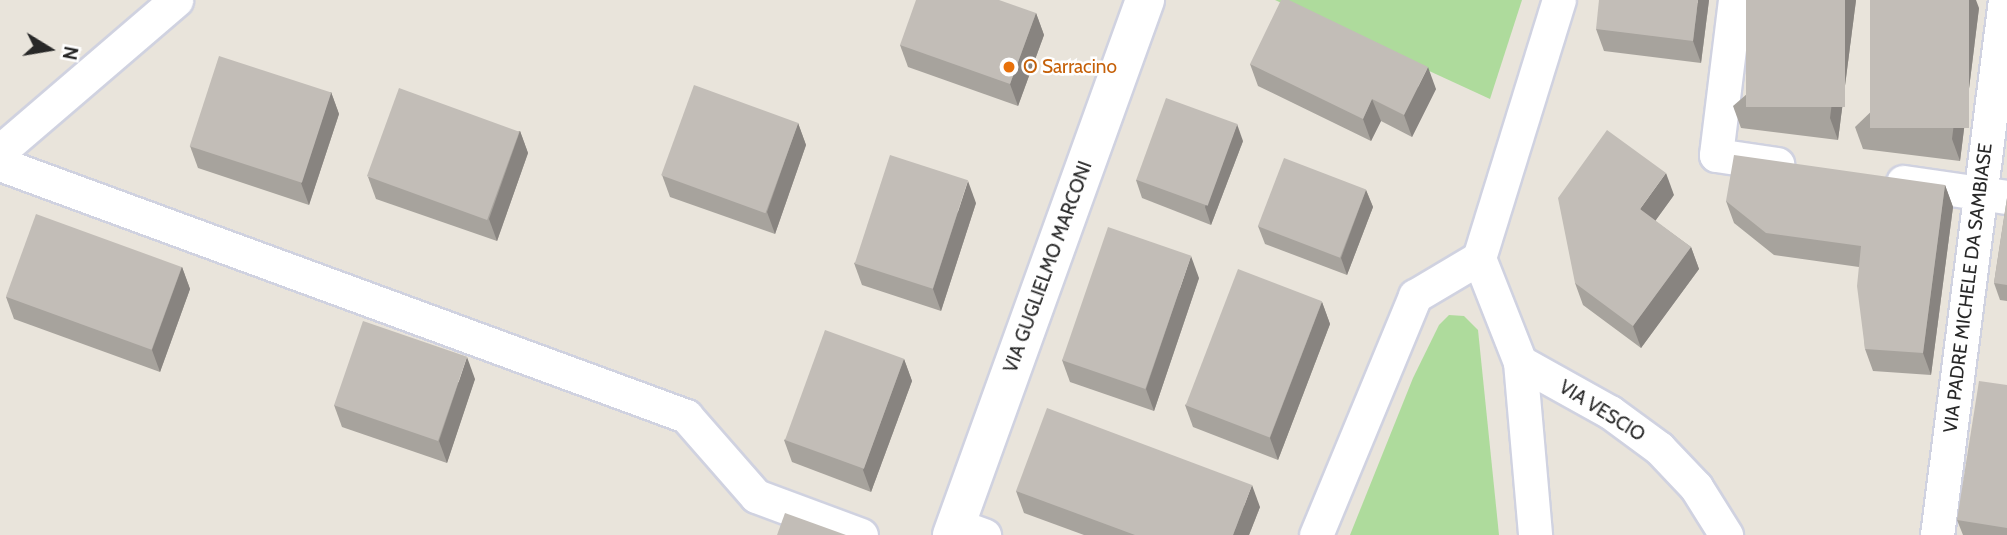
<!DOCTYPE html>
<style>
body{margin:0}
#map{position:relative;width:2007px;height:535px;overflow:hidden;background:#e9e4db;font-family:Cabin,sans-serif}
div>[style]{position:absolute}
[style*='--x']{left:calc(var(--x)*1px);top:calc(var(--y)*1px);width:calc(var(--w)*1px);rotate:calc(var(--a)*1deg)}
.green>*{inset:0;background:#aedb9c}
.roads{filter:drop-shadow(2px 0 #d0d2e0) drop-shadow(-2px 0 #d0d2e0) drop-shadow(0 2px #d0d2e0) drop-shadow(0 -2px #d0d2e0)}
.minor>*{height:33px;margin:-16.5px;padding:0 16.5px;transform-origin:16.5px;border-radius:16.5px;background:#fff}
.secondary>*{height:38px;margin:-19px;padding:0 19px;transform-origin:19px;border-radius:19px;background:#fff}
.wall>*{inset:0;background:#a7a39d}
.shaded-wall>*{inset:0;background:#888480}
.building>*{inset:0;background:#c2bdb7;transform-origin:0 0}
.dots>*{width:19px;height:19px;translate:-50% -50%;box-sizing:border-box;border:4px solid #fff;border-radius:50%}
span{translate:-50% -50%;white-space:nowrap;text-align:center;line-height:1.15;-webkit-text-stroke:5px #fff;paint-order:stroke}
.food-label{font-size:19px;color:#c56008}
.left{translate:0 -50%;text-align:left}
.street-label{font-size:19px;color:#282828}
.north{position:absolute;left:14px;top:14px;width:70px;height:70px;-webkit-text-stroke:5px #fff;paint-order:stroke;rotate:101deg;font-size:19px;font-weight:700;line-height:28px;text-align:center;color:#282828}
.north::after{content:'';display:block;margin:auto;width:24px;height:32px;background:#282828;clip-path:polygon(50% 0,100% 100%,50% 72%,0 100%)}
</style>
<div id="map">
<div class="green">
<div style="clip-path:polygon(1275px 0,1522px 0,1490px 99px)"></div>
<div style="clip-path:polygon(1449px 315px,1464px 316px,1478px 330px,1499px 535px,1350px 535px,1413px 378px,1439px 325px)"></div>
</div>
<div class="roads">
<div class="minor">
<div style="--x:1735;--y:0;--w:156;--a:97"></div>
<div style="--x:1716;--y:155;--w:62;--a:8.4"></div>
<div style="--x:0;--y:151;--w:232;--a:-40.6"></div>
<div style="--x:0;--y:164;--w:731;--a:20.17"></div>
<div style="--x:686;--y:416;--w:106;--a:48.8"></div>
<div style="--x:756;--y:496;--w:112;--a:20.4"></div>
<div style="--x:1903;--y:182;--w:105;--a:8.2"></div>
<div style="--x:1479;--y:258;--w:112;--a:68.5"></div>
<div style="--x:1520;--y:362;--w:174;--a:85"></div>
<div style="--x:1520;--y:362;--w:103;--a:29.1"></div>
<div style="--x:1610;--y:412;--w:61;--a:36.3"></div>
<div style="--x:1659;--y:448;--w:54;--a:46.5"></div>
<div style="--x:1696;--y:487;--w:57;--a:58"></div>
<div style="--x:956;--y:525;--w:30;--a:20"></div>
<div style="--x:1316;--y:535;--w:259;--a:-67.5"></div>
<div style="--x:1415;--y:296;--w:74;--a:-30.7"></div>
<div style="--x:1479;--y:258;--w:270;--a:-72.8"></div>
<div style="--x:1937;--y:535;--w:539;--a:-82.76"></div>
</div>
<div class="secondary">
<div style="--x:952;--y:535;--w:569;--a:-70.16"></div>
</div>
</div>
<div class="wall">
<div style="clip-path:polygon(1709px 0,1701px 63px,1604px 51px,1596px 29px)"></div>
<div style="clip-path:polygon(1856px 0,1838px 140px,1741px 128px,1733px 106px)"></div>
<div style="clip-path:polygon(1979px 8px,1960px 161px,1863px 149px,1855px 127px)"></div>
<div style="clip-path:polygon(1036px 13px,1044px 35px,1018px 106px,908px 67px,900px 45px)"></div>
<div style="clip-path:polygon(1250px 64px,1436px 89px,1412px 137px,1381px 121px,1371px 141px,1258px 86px)"></div>
<div style="clip-path:polygon(331px 92px,339px 114px,309px 205px,198px 168px,190px 146px)"></div>
<div style="clip-path:polygon(798px 123px,806px 145px,775px 234px,670px 197px,662px 175px)"></div>
<div style="clip-path:polygon(520px 131px,528px 153px,497px 241px,376px 199px,368px 177px)"></div>
<div style="clip-path:polygon(1243px 141px,1211px 225px,1142px 198px,1136px 180px)"></div>
<div style="clip-path:polygon(1945px 185px,1953px 207px,1931px 375px,1873px 371px,1865px 349px,1859px 267px,1774px 255px,1734px 223px,1726px 201px)"></div>
<div style="clip-path:polygon(1366px 190px,1373px 207px,1347px 275px,1265px 244px,1258px 226px)"></div>
<div style="clip-path:polygon(1674px 195px,1655px 221px,1691px 247px,1699px 269px,1641px 348px,1583px 305px,1575px 283px)"></div>
<div style="clip-path:polygon(2007px 198px,2007px 301px,2000px 300px,1994px 283px)"></div>
<div style="clip-path:polygon(976px 203px,941px 311px,862px 285px,854px 263px)"></div>
<div style="clip-path:polygon(182px 267px,190px 289px,160px 372px,14px 319px,6px 297px)"></div>
<div style="clip-path:polygon(1199px 278px,1154px 411px,1070px 382px,1062px 360px)"></div>
<div style="clip-path:polygon(1322px 302px,1330px 324px,1278px 460px,1193px 427px,1185px 405px)"></div>
<div style="clip-path:polygon(904px 359px,912px 381px,871px 492px,792px 462px,784px 440px)"></div>
<div style="clip-path:polygon(475px 379px,447px 463px,342px 427px,334px 405px)"></div>
<div style="clip-path:polygon(2007px 385px,2007px 535px,1963px 535px,1957px 520px)"></div>
<div style="clip-path:polygon(1016px 491px,1260px 507px,1249px 535px,1084px 535px,1024px 513px)"></div>
</div>
<div class="shaded-wall">
<div style="clip-path:polygon(1698px 0,1709px 0,1701px 63px,1693px 41px)"></div>
<div style="clip-path:polygon(1845px 0,1856px 0,1838px 140px,1830px 118px)"></div>
<div style="clip-path:polygon(1969px 0,1976px 0,1979px 8px,1960px 161px,1952px 139px)"></div>
<div style="clip-path:polygon(1036px 13px,1044px 35px,1018px 106px,1010px 84px)"></div>
<div style="clip-path:polygon(1428px 67px,1436px 89px,1412px 137px,1404px 115px)"></div>
<div style="clip-path:polygon(331px 92px,339px 114px,309px 205px,301px 183px)"></div>
<div style="clip-path:polygon(1372px 99px,1381px 121px,1371px 141px,1363px 119px)"></div>
<div style="clip-path:polygon(798px 123px,806px 145px,775px 234px,767px 212px)"></div>
<div style="clip-path:polygon(1237px 124px,1243px 141px,1211px 225px,1205px 207px)"></div>
<div style="clip-path:polygon(520px 131px,528px 153px,497px 241px,489px 219px)"></div>
<div style="clip-path:polygon(1666px 173px,1674px 195px,1648px 231px,1640px 209px)"></div>
<div style="clip-path:polygon(968px 181px,976px 203px,941px 311px,933px 289px)"></div>
<div style="clip-path:polygon(1945px 185px,1953px 207px,1931px 375px,1923px 353px)"></div>
<div style="clip-path:polygon(1366px 190px,1373px 207px,1347px 275px,1341px 258px)"></div>
<div style="clip-path:polygon(1691px 247px,1699px 269px,1641px 348px,1633px 326px)"></div>
<div style="clip-path:polygon(1191px 256px,1199px 278px,1154px 411px,1146px 389px)"></div>
<div style="clip-path:polygon(182px 267px,190px 289px,160px 372px,152px 350px)"></div>
<div style="clip-path:polygon(1322px 302px,1330px 324px,1278px 460px,1270px 438px)"></div>
<div style="clip-path:polygon(467px 357px,475px 379px,447px 463px,439px 441px)"></div>
<div style="clip-path:polygon(904px 359px,912px 381px,871px 492px,863px 470px)"></div>
<div style="clip-path:polygon(1252px 485px,1260px 507px,1249px 535px,1233px 535px)"></div>
</div>
<div class="building">
<div style="clip-path:polygon(916px 0,999px 0,1036px 13px,1010px 84px,900px 45px)"></div>
<div style="clip-path:polygon(1281px 0,1289px 0,1428px 67px,1404px 115px,1372px 99px,1363px 119px,1250px 64px)"></div>
<div style="clip-path:polygon(1599px 0,1698px 0,1693px 41px,1596px 29px)"></div>
<div style="left:1746px;top:0;width:99px;height:107px"></div>
<div style="left:1870px;top:0;width:99px;height:128px"></div>
<div style="left:219px;top:56px;width:118px;height:95px;rotate:18deg"></div>
<div style="left:694px;top:85px;width:111px;height:96px;rotate:20deg"></div>
<div style="left:399px;top:88px;width:128px;height:94px;rotate:20deg"></div>
<div style="left:1166px;top:98px;width:76px;height:87px;rotate:20deg"></div>
<div style="clip-path:polygon(1607px 130px,1666px 173px,1640px 209px,1691px 247px,1633px 326px,1575px 283px,1558px 198px)"></div>
<div style="left:890px;top:155px;width:82px;height:114px;rotate:18deg"></div>
<div style="clip-path:polygon(1734px 155px,1945px 185px,1923px 353px,1865px 349px,1857px 286px,1861px 246px,1766px 233px,1726px 201px)"></div>
<div style="left:1284px;top:158px;width:88px;height:73px;rotate:21deg"></div>
<div style="clip-path:polygon(2007px 198px,2007px 285px,1994px 283px)"></div>
<div style="left:36px;top:214px;width:155px;height:88px;rotate:20deg"></div>
<div style="left:1108px;top:227px;width:88px;height:141px;rotate:19deg"></div>
<div style="left:1238px;top:269px;width:90px;height:146px;rotate:21deg"></div>
<div style="left:363px;top:321px;width:110px;height:89px;rotate:19deg"></div>
<div style="left:825px;top:330px;width:84px;height:117px;rotate:20deg"></div>
<div style="clip-path:polygon(1979px 381px,2007px 385px,2007px 528px,1957px 520px)"></div>
<div style="clip-path:polygon(1047px 408px,1252px 485px,1233px 535px,1135px 535px,1016px 491px)"></div>
<div style="clip-path:polygon(785px 513px,846px 535px,777px 535px)"></div>
</div>
<div class="dots">
<div style="left:1009px;top:67px;background:#e8710a"></div>
</div>
<div class="food-label">
<span class="left" style="left:1023px;top:67px">O Sarracino</span>
</div>
<div class="street-label">
<span style="left:1048px;top:267px;rotate:-70deg">VIA GUGLIELMO MARCONI</span>
<span style="left:1968px;top:288px;rotate:-83deg">VIA PADRE MICHELE DA SAMBIASE</span>
<span style="left:1602px;top:411px;rotate:32deg">VIA VESCIO</span>
</div>
<div class="north">N</div>
</div>
